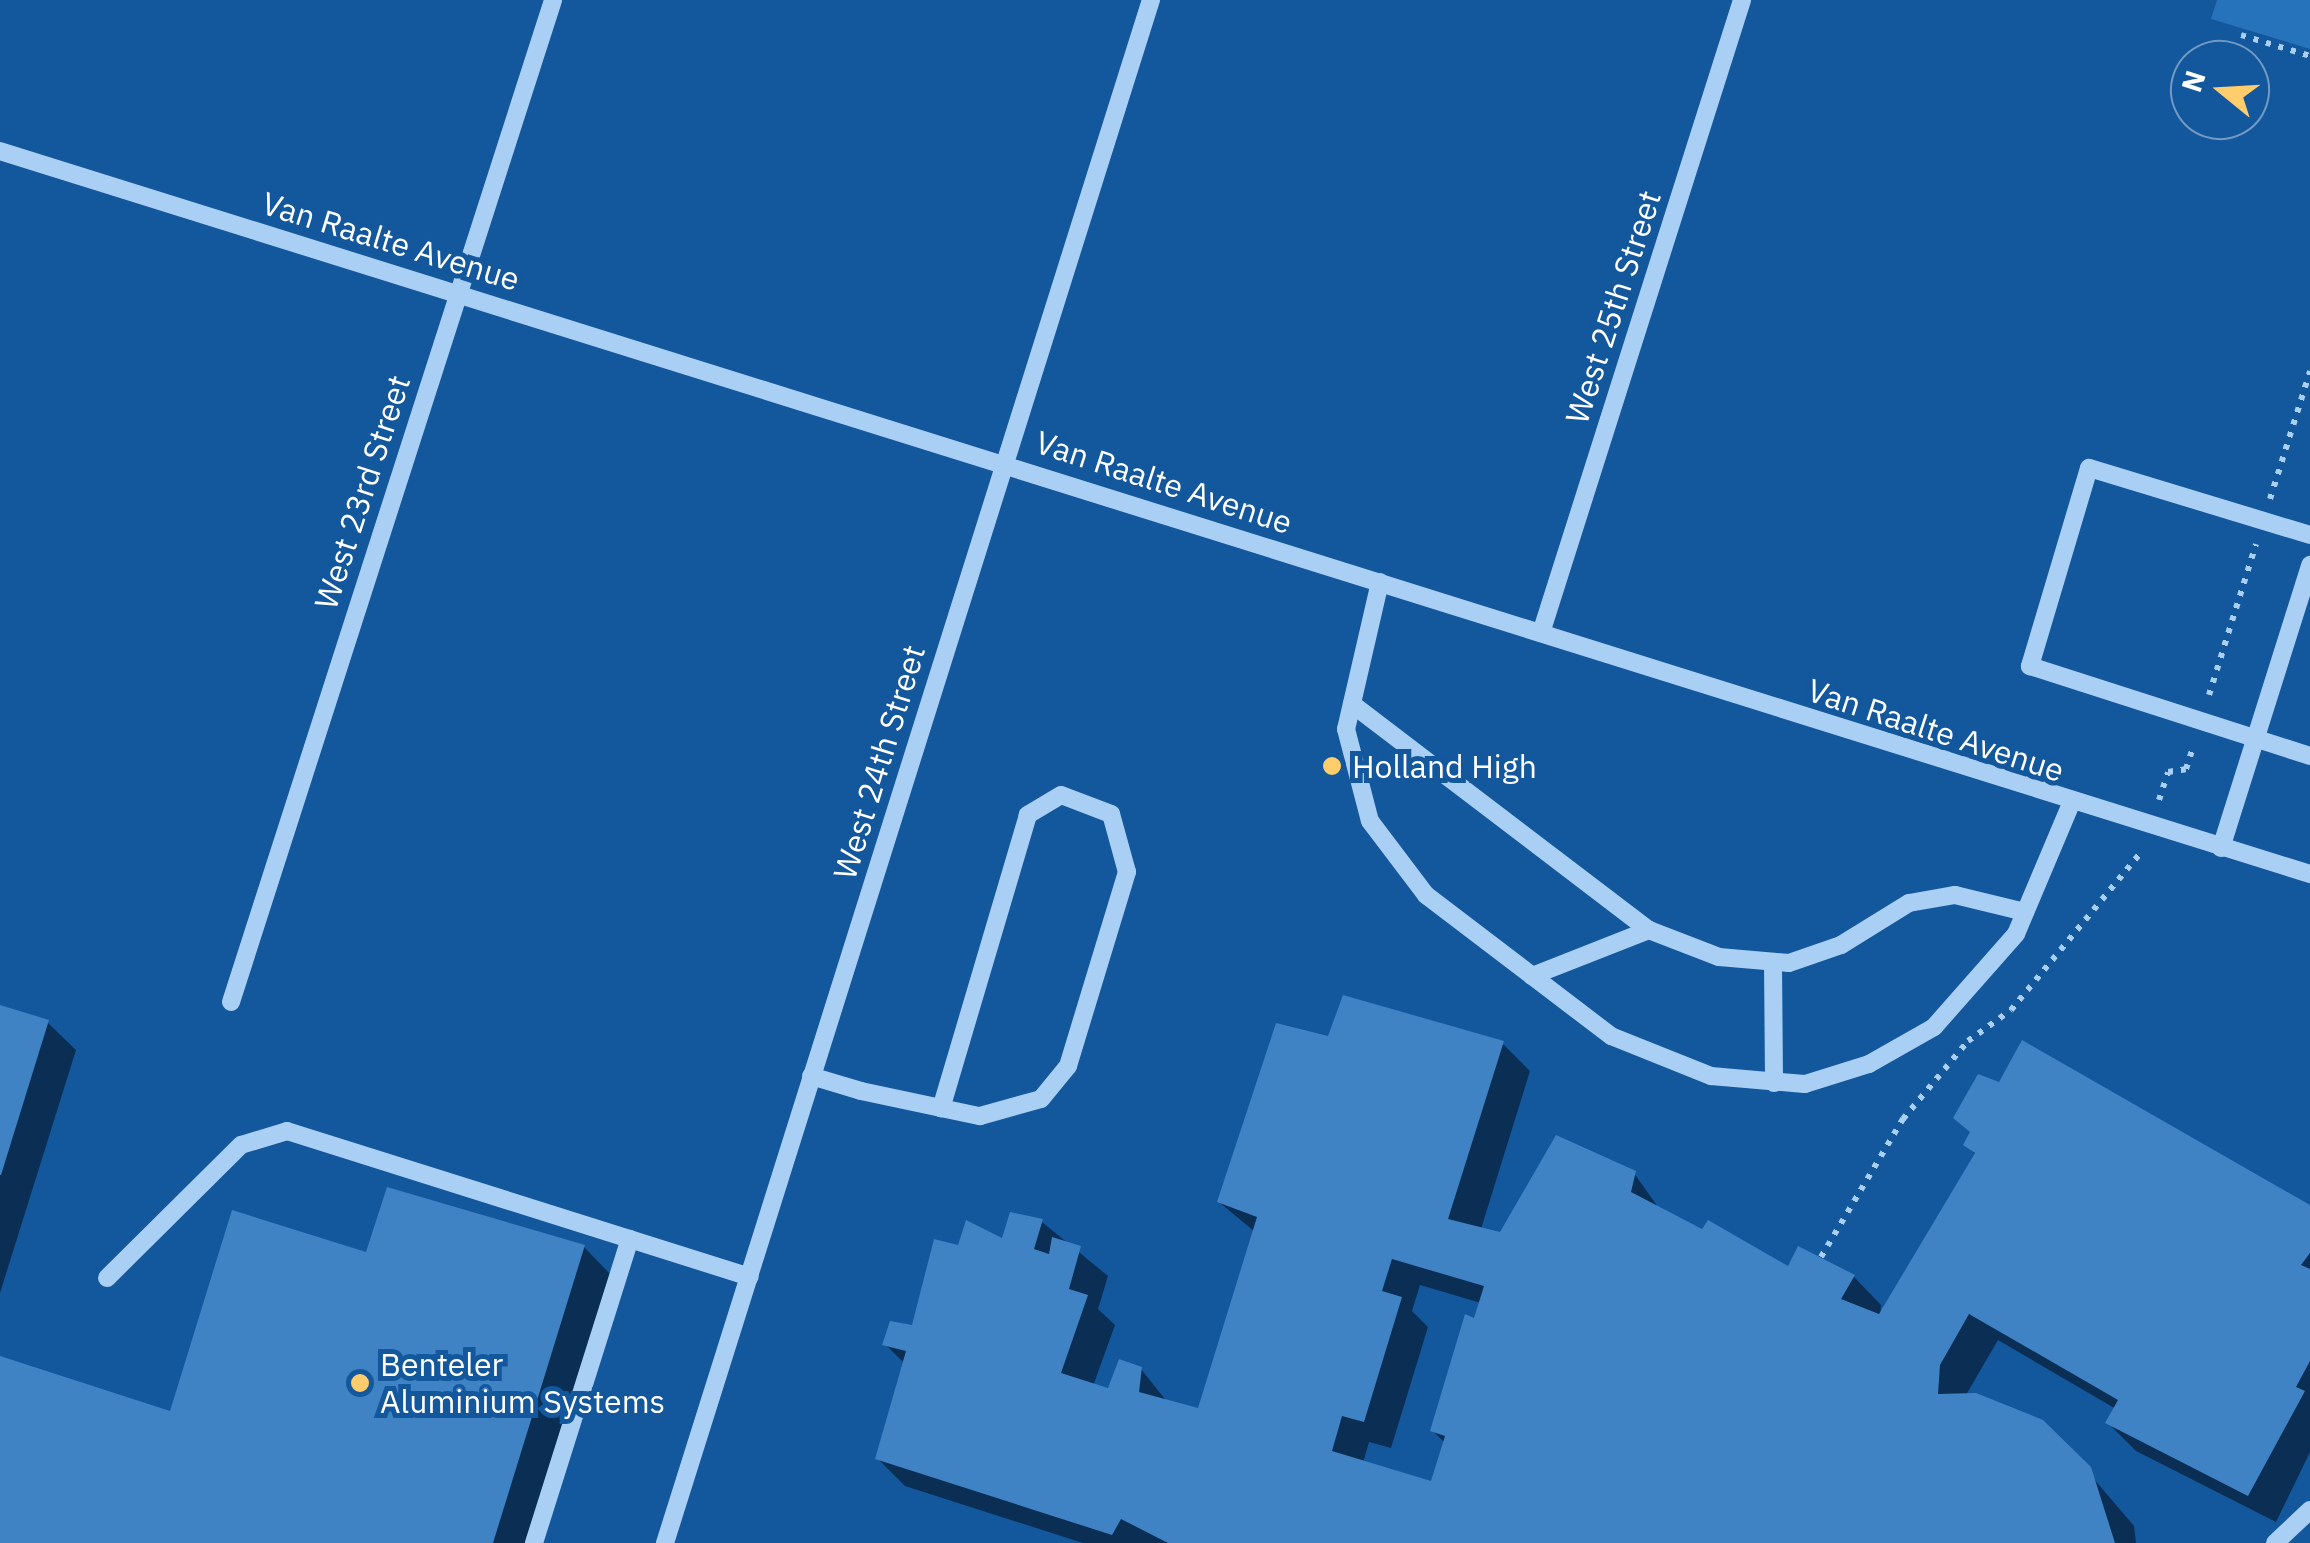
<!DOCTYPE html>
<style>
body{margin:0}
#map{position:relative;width:2310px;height:1543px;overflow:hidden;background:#13579d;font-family:"IBM Plex Sans",sans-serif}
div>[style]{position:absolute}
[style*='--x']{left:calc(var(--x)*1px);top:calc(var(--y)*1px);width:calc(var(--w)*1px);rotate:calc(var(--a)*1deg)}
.green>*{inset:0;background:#2672bb}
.shadow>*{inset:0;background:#0007}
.building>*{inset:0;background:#4083c5}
.path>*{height:6px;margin-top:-3px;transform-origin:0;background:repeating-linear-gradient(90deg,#a9cff4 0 5px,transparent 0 13px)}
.minor>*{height:18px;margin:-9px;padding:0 9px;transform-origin:9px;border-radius:9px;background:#a9cff4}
.dots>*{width:28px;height:28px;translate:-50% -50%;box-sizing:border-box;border:5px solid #13579d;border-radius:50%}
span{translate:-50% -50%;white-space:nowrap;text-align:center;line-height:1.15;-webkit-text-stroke:10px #13579d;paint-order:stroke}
.street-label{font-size:32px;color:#fff}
.poi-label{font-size:32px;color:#fff}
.left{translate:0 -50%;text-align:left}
.north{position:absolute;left:2170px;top:40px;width:100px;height:100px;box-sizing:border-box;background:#13579d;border:2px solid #719ac4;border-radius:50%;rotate:288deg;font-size:28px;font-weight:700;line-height:40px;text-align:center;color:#fff}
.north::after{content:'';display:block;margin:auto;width:35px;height:45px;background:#ffcd6c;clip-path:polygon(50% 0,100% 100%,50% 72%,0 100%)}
</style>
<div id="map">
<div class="green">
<div style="clip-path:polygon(2217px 0,2310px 0,2310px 49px,2211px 19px)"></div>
</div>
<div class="shadow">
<div style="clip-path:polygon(0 1007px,48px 1023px,76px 1050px,0 1293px)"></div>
<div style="clip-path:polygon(evenodd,1330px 1039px,1502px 1043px,1530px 1071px,1481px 1229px,1502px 1235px,1634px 1173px,1660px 1210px,1789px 1269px,1854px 1277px,1881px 1305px,1880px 1318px,1977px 1156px,1966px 1145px,2310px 1207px,2310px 1452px,2276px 1522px,2136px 1451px,2108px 1423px,2116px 1409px,1998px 1340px,1966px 1395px,2070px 1451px,2134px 1526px,2136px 1543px,1083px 1543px,905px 1486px,878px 1459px,905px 1364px,885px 1344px,914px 1327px,959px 1248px,1003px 1242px,1042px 1222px,1108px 1276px,1098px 1309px,1115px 1325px,1093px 1386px,1109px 1391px,1141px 1369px,1168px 1403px,1200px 1411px,1255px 1232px,1219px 1202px,1330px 1039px,1420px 1285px,1481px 1303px,1433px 1431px,1445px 1443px,1433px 1484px,1363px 1463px,1369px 1442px,1391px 1448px,1428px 1327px,1412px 1311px,1420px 1285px)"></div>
<div style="clip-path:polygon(584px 1247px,611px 1275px,529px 1543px,0 1543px,0 1359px,171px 1414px,368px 1255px)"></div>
</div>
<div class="building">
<div style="clip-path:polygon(evenodd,1343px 995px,1504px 1041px,1448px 1219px,1500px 1232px,1556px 1135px,1636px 1171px,1631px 1192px,1702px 1229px,1708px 1220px,1788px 1266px,1798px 1246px,1855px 1275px,1841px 1299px,1879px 1314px,1975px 1153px,1963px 1145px,1970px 1132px,1953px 1118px,1978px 1074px,1999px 1082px,2022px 1040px,2310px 1205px,2310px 1253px,2301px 1265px,2310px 1269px,2310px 1361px,2296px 1387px,2305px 1391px,2248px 1496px,2105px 1423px,2118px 1400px,1969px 1314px,1940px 1365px,1938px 1394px,1976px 1393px,2043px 1420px,2091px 1467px,2115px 1543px,1168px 1543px,1121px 1519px,1112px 1535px,875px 1459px,906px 1351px,882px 1345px,890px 1321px,912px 1325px,934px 1239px,958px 1245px,966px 1220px,1002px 1238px,1010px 1212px,1043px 1219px,1034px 1249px,1049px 1254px,1052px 1237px,1081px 1246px,1069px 1289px,1088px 1295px,1061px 1373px,1108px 1388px,1119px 1359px,1142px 1367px,1139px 1392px,1198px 1408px,1257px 1217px,1217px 1202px,1276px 1023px,1328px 1036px,1343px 995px,1392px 1259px,1484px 1286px,1474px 1318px,1465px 1314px,1430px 1431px,1445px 1436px,1431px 1481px,1332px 1451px,1342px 1416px,1364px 1422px,1402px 1297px,1382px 1291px,1392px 1259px)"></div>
<div style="clip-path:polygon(0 1005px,49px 1020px,1px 1175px,0 1175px)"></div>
<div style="clip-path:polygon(387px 1187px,585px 1245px,493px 1543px,0 1543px,0 1356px,170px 1411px,232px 1210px,366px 1252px)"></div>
</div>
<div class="path">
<div style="--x:2241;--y:35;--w:72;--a:16.9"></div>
<div style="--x:2270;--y:499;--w:134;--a:-72.6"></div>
<div style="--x:2209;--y:695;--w:158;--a:-72.7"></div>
<div style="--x:2159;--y:800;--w:29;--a:-72"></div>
<div style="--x:2168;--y:772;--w:18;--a:-9"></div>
<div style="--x:2186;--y:769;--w:25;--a:-72"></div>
<div style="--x:1821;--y:1257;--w:161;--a:-59.3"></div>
<div style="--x:1903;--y:1119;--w:102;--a:-50.2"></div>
<div style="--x:1968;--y:1041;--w:53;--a:-35.8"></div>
<div style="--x:2011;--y:1010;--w:207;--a:-50.5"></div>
</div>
<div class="minor">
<div style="--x:0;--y:151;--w:2421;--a:17.38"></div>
<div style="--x:2310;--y:535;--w:231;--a:-163.1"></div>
<div style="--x:2089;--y:468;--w:207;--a:106.6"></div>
<div style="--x:2030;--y:666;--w:294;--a:17.8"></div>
<div style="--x:1380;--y:582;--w:151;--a:103"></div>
<div style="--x:1346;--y:729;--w:95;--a:75.4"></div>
<div style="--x:1370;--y:821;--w:93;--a:52.9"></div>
<div style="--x:1426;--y:895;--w:233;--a:37.3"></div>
<div style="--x:1611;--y:1036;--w:108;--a:21.8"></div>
<div style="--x:1711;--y:1076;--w:94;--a:4.9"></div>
<div style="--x:1805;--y:1084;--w:67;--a:-17.4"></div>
<div style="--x:1869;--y:1064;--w:75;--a:-29.6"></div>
<div style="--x:1934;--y:1027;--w:124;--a:-48.6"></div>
<div style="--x:2016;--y:934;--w:141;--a:-67.1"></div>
<div style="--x:1541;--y:633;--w:664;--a:-72.38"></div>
<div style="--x:1352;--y:704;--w:373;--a:37.3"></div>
<div style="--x:1649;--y:930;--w:75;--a:21.1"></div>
<div style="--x:1719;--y:957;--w:70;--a:4.9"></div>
<div style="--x:1789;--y:963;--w:55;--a:-19.1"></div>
<div style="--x:1841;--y:945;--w:80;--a:-31.7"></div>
<div style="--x:1909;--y:903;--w:47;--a:-9.9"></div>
<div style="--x:1955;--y:895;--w:72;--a:13.7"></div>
<div style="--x:2221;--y:848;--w:297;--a:-72.5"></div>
<div style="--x:1773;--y:964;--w:119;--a:89.5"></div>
<div style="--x:1532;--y:976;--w:126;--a:-21.5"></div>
<div style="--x:231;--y:1002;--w:1052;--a:-72.18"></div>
<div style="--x:811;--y:1076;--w:52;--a:16.7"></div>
<div style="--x:861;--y:1091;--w:82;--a:12"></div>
<div style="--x:941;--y:1108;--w:40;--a:12"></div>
<div style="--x:980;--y:1116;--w:63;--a:-15.6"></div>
<div style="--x:1041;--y:1099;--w:43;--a:-50.7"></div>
<div style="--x:1068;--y:1066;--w:203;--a:-73.1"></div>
<div style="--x:1127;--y:872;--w:60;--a:-105.4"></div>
<div style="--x:1111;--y:814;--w:53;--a:-159.2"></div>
<div style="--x:1061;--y:795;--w:39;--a:149"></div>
<div style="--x:1028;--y:815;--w:306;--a:106.5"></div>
<div style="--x:107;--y:1278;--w:189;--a:-44.8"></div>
<div style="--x:241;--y:1145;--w:48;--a:-16.9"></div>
<div style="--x:287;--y:1131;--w:485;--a:17.5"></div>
<div style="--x:534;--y:1543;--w:319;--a:-72.5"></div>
<div style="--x:665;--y:1543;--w:1618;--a:-72.52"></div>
<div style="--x:2275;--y:1543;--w:48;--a:-43.3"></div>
</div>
<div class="dots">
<div style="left:1332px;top:766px;background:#ffcd6c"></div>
<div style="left:360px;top:1383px;background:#ffcd6c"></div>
</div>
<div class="street-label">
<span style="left:391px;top:241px;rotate:17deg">Van Raalte Avenue</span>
<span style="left:1613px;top:307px;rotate:-72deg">West 25th Street</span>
<span style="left:1164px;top:482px;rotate:18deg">Van Raalte Avenue</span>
<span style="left:362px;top:492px;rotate:-72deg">West 23rd Street</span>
<span style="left:1936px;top:730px;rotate:18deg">Van Raalte Avenue</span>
<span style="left:879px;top:762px;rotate:-73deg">West 24th Street</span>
</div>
<div class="poi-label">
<span class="left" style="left:1352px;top:766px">Holland High</span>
<span class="left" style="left:380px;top:1383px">Benteler<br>Aluminium Systems</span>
</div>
<div class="north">N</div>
</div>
